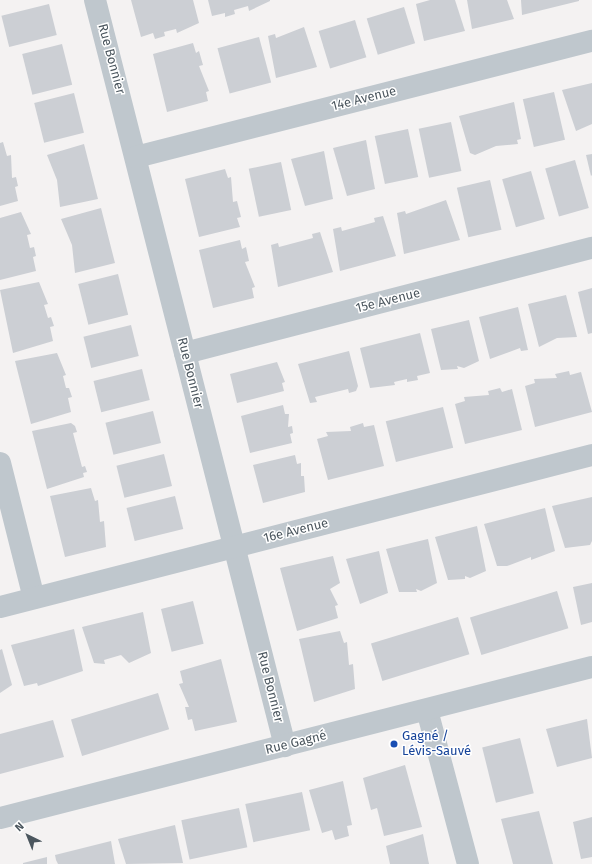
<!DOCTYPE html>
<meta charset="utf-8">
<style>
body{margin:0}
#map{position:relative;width:592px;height:864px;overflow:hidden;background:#f4f2f2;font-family:"Fira Sans",sans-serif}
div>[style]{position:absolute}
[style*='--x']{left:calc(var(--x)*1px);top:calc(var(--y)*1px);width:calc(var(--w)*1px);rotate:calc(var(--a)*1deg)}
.building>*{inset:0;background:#cccfd4;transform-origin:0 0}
.minor>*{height:22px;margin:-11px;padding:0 11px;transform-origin:11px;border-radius:11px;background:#bfc7cd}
.dots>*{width:11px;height:11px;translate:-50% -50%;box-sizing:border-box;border:2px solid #fff;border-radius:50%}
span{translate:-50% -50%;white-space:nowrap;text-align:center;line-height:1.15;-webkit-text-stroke:3px #fff;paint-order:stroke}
.street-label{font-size:13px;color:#4b565e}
.transit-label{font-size:13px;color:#164399}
.left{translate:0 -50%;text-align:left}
.north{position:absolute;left:8px;top:816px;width:40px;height:40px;-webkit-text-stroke:3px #fff;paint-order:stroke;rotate:317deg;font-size:11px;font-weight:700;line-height:16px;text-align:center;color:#4b565e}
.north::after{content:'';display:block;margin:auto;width:14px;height:18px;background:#4b565e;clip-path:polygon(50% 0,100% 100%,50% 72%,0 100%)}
</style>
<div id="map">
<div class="building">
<div style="clip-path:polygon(131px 0,193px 0,199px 23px,177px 33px,176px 29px,164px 32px,165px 36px,155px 39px,153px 33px,141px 37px)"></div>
<div style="clip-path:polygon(208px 0,270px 0,270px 1px,249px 11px,248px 6px,234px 10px,235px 14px,225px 17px,225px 13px,212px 16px)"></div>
<div style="clip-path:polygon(430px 0,455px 0,465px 31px,424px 41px,416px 4px)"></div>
<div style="clip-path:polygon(467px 0,507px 0,514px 19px,472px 29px)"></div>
<div style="clip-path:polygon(521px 0,579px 0,579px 1px,522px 15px)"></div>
<div style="left:49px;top:4px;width:32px;height:49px;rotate:76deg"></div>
<div style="left:404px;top:7px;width:38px;height:39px;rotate:73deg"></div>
<div style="left:355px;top:20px;width:39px;height:38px;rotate:73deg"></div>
<div style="clip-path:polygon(304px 27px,317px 67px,276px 78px,268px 36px,275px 34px,276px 38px)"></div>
<div style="left:259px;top:37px;width:47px;height:43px;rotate:75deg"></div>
<div style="clip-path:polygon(193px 43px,196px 53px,199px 51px,203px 65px,199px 66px,209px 91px,206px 92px,208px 101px,167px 112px,153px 54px)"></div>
<div style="left:62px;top:44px;width:42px;height:41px;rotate:76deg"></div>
<div style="clip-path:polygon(592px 83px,592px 124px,576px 131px,562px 90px)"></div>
<div style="left:554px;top:92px;width:49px;height:32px;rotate:77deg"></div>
<div style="left:74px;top:93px;width:41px;height:41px;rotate:76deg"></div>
<div style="clip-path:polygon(514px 102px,521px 139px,517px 140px,518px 144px,496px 146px,475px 155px,470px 153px,459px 116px)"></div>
<div style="left:451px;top:122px;width:50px;height:33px;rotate:78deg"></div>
<div style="left:408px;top:129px;width:49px;height:34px;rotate:78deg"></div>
<div style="clip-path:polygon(366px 140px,375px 189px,347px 196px,333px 148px)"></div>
<div style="clip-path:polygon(3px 142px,7px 156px,11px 155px,12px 178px,16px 177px,18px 186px,15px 187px,18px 201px,0 206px,0 143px)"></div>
<div style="clip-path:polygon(84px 144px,98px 199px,60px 207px,57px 180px,47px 155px)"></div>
<div style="clip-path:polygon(324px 151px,333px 199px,305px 206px,291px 159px)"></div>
<div style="clip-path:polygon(592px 154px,592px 175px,591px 176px,586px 155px)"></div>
<div style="left:575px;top:160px;width:50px;height:31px;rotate:74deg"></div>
<div style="left:281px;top:162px;width:49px;height:33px;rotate:78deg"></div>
<div style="clip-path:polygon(225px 169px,228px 178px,231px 177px,233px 202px,237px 201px,241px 217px,237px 218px,240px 227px,199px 237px,185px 179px)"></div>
<div style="left:531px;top:171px;width:50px;height:30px;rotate:74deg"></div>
<div style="left:490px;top:180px;width:51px;height:34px;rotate:77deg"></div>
<div style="clip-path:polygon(446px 200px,460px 240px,404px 254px,397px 213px,405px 211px,406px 214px)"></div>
<div style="clip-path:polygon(101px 208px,115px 263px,75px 273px,72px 245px,61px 219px)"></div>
<div style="clip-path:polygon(21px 212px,31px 234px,27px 235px,30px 248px,34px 247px,36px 256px,33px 257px,36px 271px,0 280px,0 218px)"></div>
<div style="clip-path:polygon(383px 216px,396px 256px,340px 271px,333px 229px,341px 227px,342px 231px,375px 222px,374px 218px)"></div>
<div style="clip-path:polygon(320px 232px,333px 272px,278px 287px,271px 245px,278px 243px,279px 247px,313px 238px,312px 234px)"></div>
<div style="clip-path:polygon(240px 240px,242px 249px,246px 247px,249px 261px,245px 262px,255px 287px,252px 288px,254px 298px,213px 308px,199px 250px)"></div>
<div style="left:118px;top:274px;width:42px;height:41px;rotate:76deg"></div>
<div style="clip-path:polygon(39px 282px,48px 304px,44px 305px,48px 318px,51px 317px,54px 326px,50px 327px,53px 341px,13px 353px,0 290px)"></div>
<div style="clip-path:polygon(592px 288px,592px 333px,588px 334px,578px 292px)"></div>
<div style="clip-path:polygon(566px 295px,577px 337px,557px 338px,539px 347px,528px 304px)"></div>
<div style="clip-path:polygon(518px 307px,528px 350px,521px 351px,520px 348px,490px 359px,479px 317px)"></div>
<div style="clip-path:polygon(469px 320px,479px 361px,464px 368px,457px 366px,458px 369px,441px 370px,431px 329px)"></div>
<div style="left:131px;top:325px;width:32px;height:49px;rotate:76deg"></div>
<div style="clip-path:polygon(420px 333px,430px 373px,417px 376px,418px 380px,407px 382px,407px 379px,394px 382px,395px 385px,370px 388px,360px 348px)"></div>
<div style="clip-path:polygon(349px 351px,358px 386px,356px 391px,349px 393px,348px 389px,315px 397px,317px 402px,310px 403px,298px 364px)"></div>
<div style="clip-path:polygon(57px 353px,66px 375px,63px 376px,66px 388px,69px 388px,72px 397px,68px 398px,71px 412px,31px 424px,15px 361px)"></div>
<div style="clip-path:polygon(277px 362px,285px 382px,282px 383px,284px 391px,237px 403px,230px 374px)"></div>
<div style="left:142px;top:369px;width:32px;height:50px;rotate:76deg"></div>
<div style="clip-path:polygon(569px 371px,570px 375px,581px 372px,592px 412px,535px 427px,525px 386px,535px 383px,534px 379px,557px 378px,555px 374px)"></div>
<div style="clip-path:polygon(500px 388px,502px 392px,512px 389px,522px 430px,465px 444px,455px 404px,465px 401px,464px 397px,489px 395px,488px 391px)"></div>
<div style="clip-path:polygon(283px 405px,285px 414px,289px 414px,288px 427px,292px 426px,293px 433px,290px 434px,292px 443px,250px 453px,241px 416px)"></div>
<div style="left:443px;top:407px;width:42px;height:59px;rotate:76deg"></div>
<div style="left:153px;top:411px;width:33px;height:49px;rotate:76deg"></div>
<div style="clip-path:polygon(71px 423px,75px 426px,77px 432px,73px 433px,82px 467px,85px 466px,87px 472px,83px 473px,84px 477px,47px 489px,32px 431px)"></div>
<div style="clip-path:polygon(363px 423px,364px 427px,374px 425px,384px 466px,328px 480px,317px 439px,328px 436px,326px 432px,351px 431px,350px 427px)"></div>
<div style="left:164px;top:454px;width:33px;height:49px;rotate:76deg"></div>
<div style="clip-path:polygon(295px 455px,297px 464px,301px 463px,301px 476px,304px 476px,305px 492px,263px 503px,253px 465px)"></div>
<div style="clip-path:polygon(91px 488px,95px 501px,98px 500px,100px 522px,104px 521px,106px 547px,65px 557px,50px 496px)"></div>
<div style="left:175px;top:496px;width:34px;height:50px;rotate:76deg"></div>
<div style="clip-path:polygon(592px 497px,592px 541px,590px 545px,565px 548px,552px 506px)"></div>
<div style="clip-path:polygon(545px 508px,555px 551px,531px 560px,531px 557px,507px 566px,497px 566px,484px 524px)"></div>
<div style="clip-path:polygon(477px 526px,486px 571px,470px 578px,465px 576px,465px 579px,448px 580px,435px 537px)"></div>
<div style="clip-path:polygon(428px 539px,437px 583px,421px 591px,416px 589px,417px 592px,399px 592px,386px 549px)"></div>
<div style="clip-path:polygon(379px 551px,388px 593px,360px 604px,346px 559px)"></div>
<div style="clip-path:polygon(333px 556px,340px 583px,330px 589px,338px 605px,335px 606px,338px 618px,297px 631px,280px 568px)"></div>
<div style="clip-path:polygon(592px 583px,592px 622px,581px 625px,573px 587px)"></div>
<div style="left:557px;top:591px;width:39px;height:91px;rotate:73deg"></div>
<div style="left:193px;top:601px;width:44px;height:33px;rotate:76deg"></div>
<div style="clip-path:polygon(143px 612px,151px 653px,129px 663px,121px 655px,104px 660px,105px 664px,94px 663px,82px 627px)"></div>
<div style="left:458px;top:617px;width:39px;height:91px;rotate:73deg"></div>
<div style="clip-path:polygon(74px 629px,83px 671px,38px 686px,37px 683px,24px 686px,11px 645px)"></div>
<div style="clip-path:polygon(340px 631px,344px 643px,347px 642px,349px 665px,353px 664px,355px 689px,314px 702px,299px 639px)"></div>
<div style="clip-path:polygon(2px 649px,12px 685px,0 693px,0 650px)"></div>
<div style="clip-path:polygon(221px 659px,237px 722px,195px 731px,192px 719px,188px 720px,185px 707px,189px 707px,179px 684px,183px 683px,180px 671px)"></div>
<div style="left:158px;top:693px;width:38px;height:91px;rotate:73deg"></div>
<div style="clip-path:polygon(587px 719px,592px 758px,557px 767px,546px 729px)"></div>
<div style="clip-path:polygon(53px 720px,64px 757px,0 774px,0 734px)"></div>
<div style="left:520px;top:738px;width:57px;height:39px;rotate:76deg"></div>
<div style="clip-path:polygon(405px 765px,422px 827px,384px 836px,377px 808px,371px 810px,363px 778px)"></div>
<div style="clip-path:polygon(343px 781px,352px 825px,347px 826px,349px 836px,335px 840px,332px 830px,322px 833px,309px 790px)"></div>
<div style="left:302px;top:792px;width:39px;height:58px;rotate:78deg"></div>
<div style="left:239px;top:808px;width:40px;height:59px;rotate:78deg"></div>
<div style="clip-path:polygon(539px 811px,553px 864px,513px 864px,501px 819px)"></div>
<div style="clip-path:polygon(592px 817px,592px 857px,581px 859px,573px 822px)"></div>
<div style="clip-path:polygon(175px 825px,183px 863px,126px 864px,118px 839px)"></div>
<div style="clip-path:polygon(423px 834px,429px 864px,390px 864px,386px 846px)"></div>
<div style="clip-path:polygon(111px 841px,115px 864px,58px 864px,56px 860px,55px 855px)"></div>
<div style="clip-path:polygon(47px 857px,47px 864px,23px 864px,23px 863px)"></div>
</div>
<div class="minor">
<div style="--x:95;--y:0;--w:770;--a:75.71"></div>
<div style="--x:136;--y:157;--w:471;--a:-14.3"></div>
<div style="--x:185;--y:353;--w:420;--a:-14.5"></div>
<div style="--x:0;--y:463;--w:139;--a:75.9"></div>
<div style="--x:0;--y:607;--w:611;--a:-14.4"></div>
<div style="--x:427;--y:710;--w:159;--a:75.1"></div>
<div style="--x:0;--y:818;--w:611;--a:-14.31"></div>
</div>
<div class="dots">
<div style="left:394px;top:744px;background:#1a4fb4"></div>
</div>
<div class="street-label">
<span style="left:111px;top:59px;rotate:75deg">Rue Bonnier</span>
<span style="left:364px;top:99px;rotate:-14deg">14e Avenue</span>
<span style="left:388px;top:301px;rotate:-14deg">15e Avenue</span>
<span style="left:190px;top:373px;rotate:76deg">Rue Bonnier</span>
<span style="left:296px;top:531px;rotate:-14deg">16e Avenue</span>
<span style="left:270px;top:687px;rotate:76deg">Rue Bonnier</span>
<span style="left:296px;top:743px;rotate:-14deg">Rue Gagné</span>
</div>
<div class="transit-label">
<span class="left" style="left:402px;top:744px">Gagné /<br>Lévis-Sauvé</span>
</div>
<div class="north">N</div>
</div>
